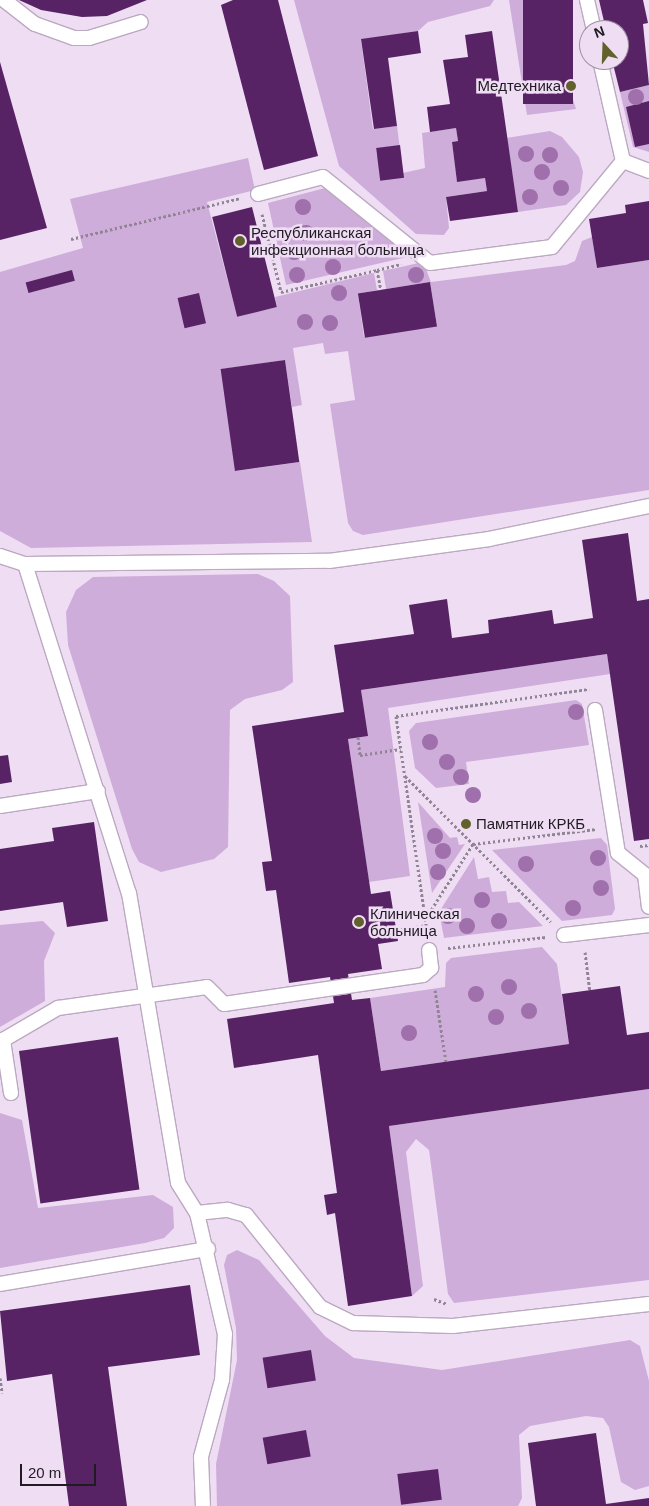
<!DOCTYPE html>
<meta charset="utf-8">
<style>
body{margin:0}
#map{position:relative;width:649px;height:1506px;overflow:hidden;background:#efddf4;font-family:Arial,sans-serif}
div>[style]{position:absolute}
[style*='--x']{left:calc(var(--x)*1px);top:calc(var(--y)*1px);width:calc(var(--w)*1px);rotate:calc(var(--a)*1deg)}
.green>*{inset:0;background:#cfadda}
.building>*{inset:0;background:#572365;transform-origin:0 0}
.path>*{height:3px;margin-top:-1.5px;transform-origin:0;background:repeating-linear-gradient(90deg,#918595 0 2.5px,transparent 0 5px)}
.roads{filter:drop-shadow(1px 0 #bba9c0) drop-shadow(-1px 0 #bba9c0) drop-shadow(0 1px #bba9c0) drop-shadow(0 -1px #bba9c0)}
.service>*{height:14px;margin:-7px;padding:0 7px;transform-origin:7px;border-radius:7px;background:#fff}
.trees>*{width:16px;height:16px;margin:-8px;border-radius:50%;background:#9f70ab}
.dots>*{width:14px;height:14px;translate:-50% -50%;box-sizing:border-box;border:2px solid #efddf4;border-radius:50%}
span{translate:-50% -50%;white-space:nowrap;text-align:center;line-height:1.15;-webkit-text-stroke:5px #efddf4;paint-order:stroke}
.poi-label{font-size:15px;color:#201a22}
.right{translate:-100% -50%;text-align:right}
.left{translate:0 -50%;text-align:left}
.north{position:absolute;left:579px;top:20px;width:50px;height:50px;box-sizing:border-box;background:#efddf4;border:1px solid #9c8fa0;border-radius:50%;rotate:340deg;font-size:14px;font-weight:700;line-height:20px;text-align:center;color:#201a22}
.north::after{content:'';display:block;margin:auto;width:18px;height:22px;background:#62612e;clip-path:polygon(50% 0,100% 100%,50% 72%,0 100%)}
.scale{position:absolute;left:20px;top:1464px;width:76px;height:22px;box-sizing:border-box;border:2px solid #201a22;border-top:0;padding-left:6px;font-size:15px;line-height:18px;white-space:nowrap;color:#201a22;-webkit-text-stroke:4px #efddf4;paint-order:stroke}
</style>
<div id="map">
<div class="green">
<div style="clip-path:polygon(294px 0,494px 0,490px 6px,428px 22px,418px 31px,361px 40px,373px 129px,397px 126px,403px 173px,425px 168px,422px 133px,456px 128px,458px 141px,452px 142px,457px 181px,485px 178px,487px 191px,446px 197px,449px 228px,444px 235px,416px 234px,339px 166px)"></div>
<div style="clip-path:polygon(509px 0,523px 0,545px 101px,572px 96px,576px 109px,527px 115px)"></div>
<div style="clip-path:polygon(649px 85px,649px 152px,633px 147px,620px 92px)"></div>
<div style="clip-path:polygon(550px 131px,562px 137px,579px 157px,583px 172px,580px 192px,566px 205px,518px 212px,507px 138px)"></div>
<div style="clip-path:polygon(248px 158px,255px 190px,207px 202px,237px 316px,277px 307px,275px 297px,374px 273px,377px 290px,358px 294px,364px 337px,437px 326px,430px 282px,386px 289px,383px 271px,423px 262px,431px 282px,566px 265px,575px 261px,582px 241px,592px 237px,597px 268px,649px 260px,649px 490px,363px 535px,353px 531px,348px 523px,330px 404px,355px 400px,348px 351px,325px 354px,323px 343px,293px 348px,302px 405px,292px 407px,285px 360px,222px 369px,236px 471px,300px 462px,312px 542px,31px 548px,0 531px,0 272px,83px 248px,70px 199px)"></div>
<div style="clip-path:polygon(325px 188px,408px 254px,407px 257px,286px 285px,268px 203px)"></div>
<div style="clip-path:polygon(258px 574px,274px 581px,290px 596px,293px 682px,282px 690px,245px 699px,230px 710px,228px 847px,214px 859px,161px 872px,139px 862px,132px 849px,68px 645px,66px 612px,76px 590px,93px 577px)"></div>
<div style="clip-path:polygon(607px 654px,610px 674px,388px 708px,410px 876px,369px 882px,348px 739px,367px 736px,361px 690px)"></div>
<div style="clip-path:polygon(576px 700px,582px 704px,589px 745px,466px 762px,469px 784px,436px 788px,415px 768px,409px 731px,416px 723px)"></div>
<div style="clip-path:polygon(418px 802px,450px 838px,457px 837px,459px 845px,465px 844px,432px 893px)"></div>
<div style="clip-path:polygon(601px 838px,607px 845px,615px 909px,612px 915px,562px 921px,492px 850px)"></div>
<div style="clip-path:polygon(474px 857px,478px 879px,489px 877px,492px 892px,506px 891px,508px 903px,519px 902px,543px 926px,444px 938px,439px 912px)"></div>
<div style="clip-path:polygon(43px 921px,55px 933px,44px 961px,45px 1001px,0 1027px,0 925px)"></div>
<div style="clip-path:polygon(542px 947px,557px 964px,569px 1044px,381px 1071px,370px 998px,445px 987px,446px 963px,451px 958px)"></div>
<div style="clip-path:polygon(649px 1089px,649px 1280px,454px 1303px,448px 1294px,429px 1150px,416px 1139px,406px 1152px,423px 1286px,412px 1296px,389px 1126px)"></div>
<div style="clip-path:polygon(0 1113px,22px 1120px,38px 1208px,153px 1195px,173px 1207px,174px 1228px,164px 1238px,145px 1243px,0 1268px)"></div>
<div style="clip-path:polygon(237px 1250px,259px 1260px,325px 1336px,354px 1358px,442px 1370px,630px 1340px,640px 1346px,649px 1381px,649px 1486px,635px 1490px,621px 1482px,609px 1427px,603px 1418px,586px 1416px,530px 1426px,519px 1435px,522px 1498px,518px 1506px,217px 1506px,216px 1464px,237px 1360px,236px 1328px,224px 1265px,227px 1255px)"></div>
</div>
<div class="building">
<div style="clip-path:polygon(19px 0,147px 0,107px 16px,82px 17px,41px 10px)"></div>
<div style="clip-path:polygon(233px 0,278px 0,318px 156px,264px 170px,221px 5px)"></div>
<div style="left:523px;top:0;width:50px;height:104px"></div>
<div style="clip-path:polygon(599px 0,643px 0,648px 23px,643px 24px,649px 85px,620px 92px,612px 60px,619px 60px,619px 30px,606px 30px)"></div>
<div style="clip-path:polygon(418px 31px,421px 53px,388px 58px,397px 126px,374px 129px,361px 39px)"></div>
<div style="clip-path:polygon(492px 31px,518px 212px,450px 221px,446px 197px,487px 191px,485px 178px,457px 182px,452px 142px,458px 141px,456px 128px,430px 132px,427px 107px,450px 104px,443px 60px,468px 57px,465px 35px)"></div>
<div style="clip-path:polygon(0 62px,47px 228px,0 240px)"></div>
<div style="clip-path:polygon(649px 101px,649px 144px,635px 147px,626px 107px)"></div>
<div style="left:400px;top:145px;width:33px;height:24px;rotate:83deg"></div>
<div style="clip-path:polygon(649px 201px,649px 260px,597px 268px,589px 219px,626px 213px,625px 205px)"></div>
<div style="left:252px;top:207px;width:103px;height:41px;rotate:76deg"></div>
<div style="left:72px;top:270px;width:11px;height:48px;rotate:75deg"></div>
<div style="left:430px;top:282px;width:45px;height:73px;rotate:81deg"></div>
<div style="left:199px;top:293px;width:31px;height:22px;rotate:77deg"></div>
<div style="left:285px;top:360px;width:103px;height:65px;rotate:82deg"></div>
<div style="clip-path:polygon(628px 533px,637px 601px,649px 599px,649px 839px,634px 841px,607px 654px,361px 690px,368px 736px,348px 739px,371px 894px,390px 891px,398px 941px,378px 944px,382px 969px,348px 974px,352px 1000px,370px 998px,381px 1071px,569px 1044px,562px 994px,620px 986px,627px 1035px,649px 1032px,649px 1089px,389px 1126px,412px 1296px,348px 1306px,335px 1213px,327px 1215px,324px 1195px,337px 1193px,318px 1055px,234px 1068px,227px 1019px,334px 1003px,330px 977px,289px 983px,276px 890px,266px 891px,262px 862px,272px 861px,252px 726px,344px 712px,334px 645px,414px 634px,409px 605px,447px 599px,452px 638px,489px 633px,488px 620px,552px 610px,554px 624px,593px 618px,582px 540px)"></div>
<div style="clip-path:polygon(8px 755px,12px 782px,0 784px,0 756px)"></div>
<div style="clip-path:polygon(94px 822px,108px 921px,67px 927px,63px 902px,0 911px,0 849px,54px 841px,52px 828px)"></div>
<div style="left:118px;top:1037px;width:154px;height:100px;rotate:82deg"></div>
<div style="clip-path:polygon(190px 1285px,200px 1355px,108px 1367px,127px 1506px,69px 1506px,52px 1374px,7px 1381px,0 1311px)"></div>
<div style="left:311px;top:1350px;width:31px;height:49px;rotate:81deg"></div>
<div style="left:306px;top:1430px;width:27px;height:44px;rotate:80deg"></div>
<div style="clip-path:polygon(596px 1433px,606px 1504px,649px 1498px,649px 1506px,536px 1506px,528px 1443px)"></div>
<div style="left:438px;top:1469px;width:31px;height:41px;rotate:83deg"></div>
</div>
<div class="path">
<div style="--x:262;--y:214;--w:80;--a:76.3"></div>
<div style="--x:281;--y:292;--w:98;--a:-12.9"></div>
<div style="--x:377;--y:270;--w:20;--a:79"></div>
<div style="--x:71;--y:239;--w:174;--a:-13.6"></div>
<div style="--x:377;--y:270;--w:25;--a:-14"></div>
<div style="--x:358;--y:737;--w:18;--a:84"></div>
<div style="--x:360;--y:755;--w:41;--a:-8.3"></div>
<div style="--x:405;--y:776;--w:206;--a:45"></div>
<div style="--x:640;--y:846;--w:9;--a:-6"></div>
<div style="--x:426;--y:918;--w:88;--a:-57.6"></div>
<div style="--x:473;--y:844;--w:124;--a:-7"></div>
<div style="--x:396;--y:930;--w:30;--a:-9"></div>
<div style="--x:427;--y:931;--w:217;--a:-98.2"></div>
<div style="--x:396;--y:716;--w:195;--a:-8"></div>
<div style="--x:448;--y:948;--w:99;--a:-6.4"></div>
<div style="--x:585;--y:952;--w:38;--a:83"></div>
<div style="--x:435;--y:990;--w:73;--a:81.3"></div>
<div style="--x:434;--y:1299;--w:14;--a:21"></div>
<div style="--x:0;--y:1378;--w:15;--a:82"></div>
</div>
<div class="roads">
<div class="service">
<div style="--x:4;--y:0;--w:39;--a:38"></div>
<div style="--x:35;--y:24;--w:41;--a:19.7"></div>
<div style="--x:74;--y:38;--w:15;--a:0"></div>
<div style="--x:89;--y:38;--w:54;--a:-17.1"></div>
<div style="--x:587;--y:0;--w:31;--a:77"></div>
<div style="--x:600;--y:60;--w:104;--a:77.2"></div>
<div style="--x:623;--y:161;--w:28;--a:21"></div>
<div style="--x:258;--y:194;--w:67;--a:-14.7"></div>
<div style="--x:323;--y:177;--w:137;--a:38.8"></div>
<div style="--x:430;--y:263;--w:123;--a:-7.5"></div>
<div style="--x:552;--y:247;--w:112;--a:-50.5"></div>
<div style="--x:0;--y:556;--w:26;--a:18"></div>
<div style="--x:25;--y:564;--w:304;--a:-0.6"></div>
<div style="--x:329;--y:561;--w:162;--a:-7.8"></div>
<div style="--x:489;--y:539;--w:163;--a:-11.7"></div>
<div style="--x:25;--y:564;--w:345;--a:72.5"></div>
<div style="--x:129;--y:893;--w:294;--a:80.4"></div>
<div style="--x:178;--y:1183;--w:36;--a:58"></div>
<div style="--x:197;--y:1213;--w:124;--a:77"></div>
<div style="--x:225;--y:1334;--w:46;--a:93.7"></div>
<div style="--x:222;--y:1380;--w:80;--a:105.3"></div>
<div style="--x:201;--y:1457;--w:49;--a:87.7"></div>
<div style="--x:595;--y:710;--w:145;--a:80.9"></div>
<div style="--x:618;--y:853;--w:35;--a:39"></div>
<div style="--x:645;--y:875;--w:32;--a:83"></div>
<div style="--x:0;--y:806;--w:99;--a:-8.7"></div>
<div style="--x:564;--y:935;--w:86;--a:-6.7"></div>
<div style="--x:11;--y:1093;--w:54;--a:-98.6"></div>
<div style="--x:3;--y:1040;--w:64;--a:-30.2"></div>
<div style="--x:58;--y:1008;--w:150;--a:-8"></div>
<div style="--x:207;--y:987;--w:24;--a:45"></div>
<div style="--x:224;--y:1004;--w:201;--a:-8.3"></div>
<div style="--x:423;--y:975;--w:11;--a:-41"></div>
<div style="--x:431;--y:968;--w:18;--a:-96"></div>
<div style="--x:197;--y:1213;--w:31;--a:-6"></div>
<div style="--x:228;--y:1210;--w:19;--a:16"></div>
<div style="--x:246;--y:1215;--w:118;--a:51.2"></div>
<div style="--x:320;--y:1307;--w:37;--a:26"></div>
<div style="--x:353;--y:1323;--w:100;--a:1.7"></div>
<div style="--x:453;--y:1326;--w:197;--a:-6.4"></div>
<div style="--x:0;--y:1284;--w:211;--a:-9.6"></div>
</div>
</div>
<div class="trees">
<div style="left:636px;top:97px"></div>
<div style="left:526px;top:154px"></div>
<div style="left:550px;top:155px"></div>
<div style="left:542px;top:172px"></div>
<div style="left:561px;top:188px"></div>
<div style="left:530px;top:197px"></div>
<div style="left:303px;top:207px"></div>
<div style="left:306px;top:233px"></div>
<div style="left:294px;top:252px"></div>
<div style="left:333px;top:267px"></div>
<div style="left:297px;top:275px"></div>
<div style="left:416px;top:275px"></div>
<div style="left:339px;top:293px"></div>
<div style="left:305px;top:322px"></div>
<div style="left:330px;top:323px"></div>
<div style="left:576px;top:712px"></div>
<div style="left:430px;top:742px"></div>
<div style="left:447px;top:762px"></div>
<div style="left:461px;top:777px"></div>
<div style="left:473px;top:795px"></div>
<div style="left:435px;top:836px"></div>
<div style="left:443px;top:851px"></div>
<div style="left:598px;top:858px"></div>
<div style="left:526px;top:864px"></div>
<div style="left:438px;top:872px"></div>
<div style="left:601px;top:888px"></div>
<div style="left:482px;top:900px"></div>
<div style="left:573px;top:908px"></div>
<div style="left:448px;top:916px"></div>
<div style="left:499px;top:921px"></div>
<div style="left:467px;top:926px"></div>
<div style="left:509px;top:987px"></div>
<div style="left:476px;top:994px"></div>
<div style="left:529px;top:1011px"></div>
<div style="left:496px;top:1017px"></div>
<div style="left:409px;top:1033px"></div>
</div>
<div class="dots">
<div style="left:571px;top:86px;background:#62612e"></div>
<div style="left:240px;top:241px;background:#62612e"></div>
<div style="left:466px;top:824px;background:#62612e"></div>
<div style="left:359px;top:922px;background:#62612e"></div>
</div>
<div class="poi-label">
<span class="right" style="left:561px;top:86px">Медтехника</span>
<span class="left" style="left:251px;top:241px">Республиканская<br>инфекционная больница</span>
<span class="left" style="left:476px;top:824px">Памятник КРКБ</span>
<span class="left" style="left:370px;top:922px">Клиническая<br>больница</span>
</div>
<div class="north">N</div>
<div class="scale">20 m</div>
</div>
